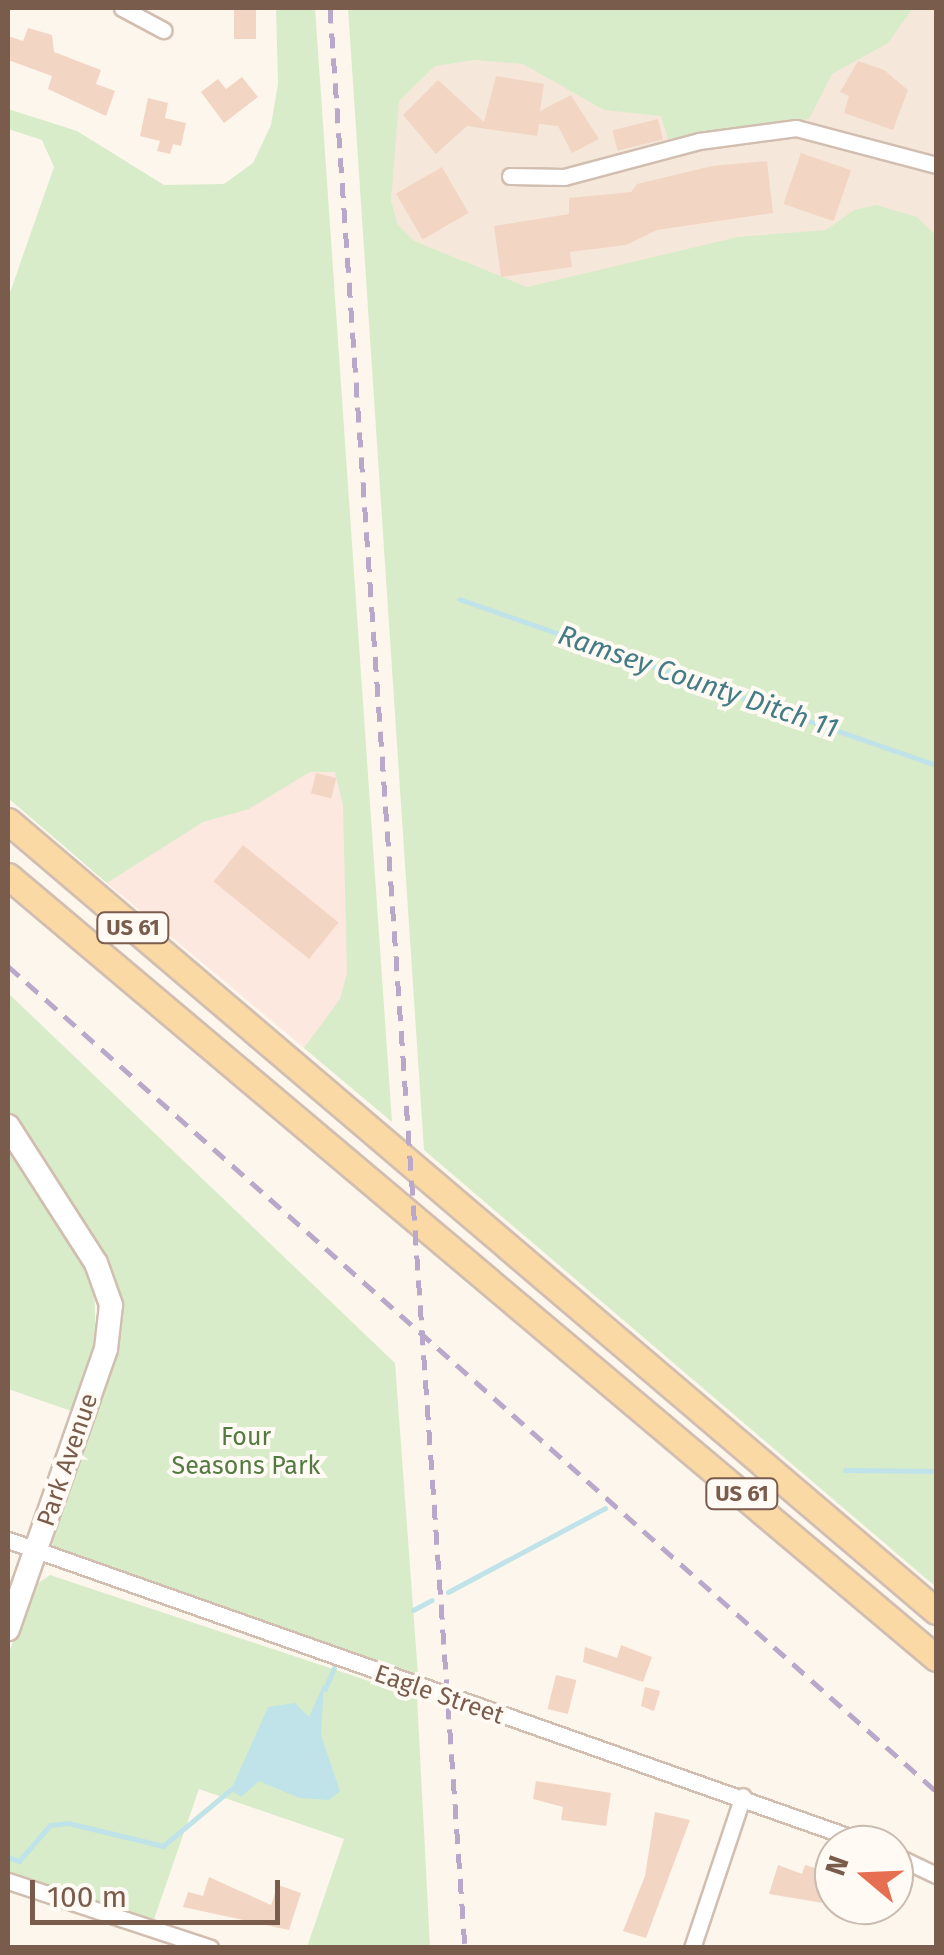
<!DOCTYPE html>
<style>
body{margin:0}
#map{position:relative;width:944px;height:1955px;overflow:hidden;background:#fdf6ec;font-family:"Fira Sans",sans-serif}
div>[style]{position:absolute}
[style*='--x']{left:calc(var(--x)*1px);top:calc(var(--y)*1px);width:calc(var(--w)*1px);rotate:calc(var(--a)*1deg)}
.residential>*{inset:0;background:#f5e8da}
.commercial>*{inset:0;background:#fde8e0}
.green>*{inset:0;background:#d8ecc9}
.water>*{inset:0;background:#bfe3e8}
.stream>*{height:5px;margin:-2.5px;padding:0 2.5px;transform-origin:2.5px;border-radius:2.5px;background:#bfe3e8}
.building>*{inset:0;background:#f3d5c3;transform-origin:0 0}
.roads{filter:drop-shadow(2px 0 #d1beb0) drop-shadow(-2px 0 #d1beb0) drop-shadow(0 2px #d1beb0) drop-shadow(0 -2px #d1beb0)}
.street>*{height:15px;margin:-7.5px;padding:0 7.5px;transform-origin:7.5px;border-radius:7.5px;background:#fff}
.secondary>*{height:22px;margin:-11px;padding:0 11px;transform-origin:11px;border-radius:11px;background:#fff}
.primary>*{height:25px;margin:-12.5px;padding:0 12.5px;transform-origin:12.5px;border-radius:12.5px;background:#fbd9a5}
.rail>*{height:5px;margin-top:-2.5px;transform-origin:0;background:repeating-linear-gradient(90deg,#b9a8c9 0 15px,transparent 0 25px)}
span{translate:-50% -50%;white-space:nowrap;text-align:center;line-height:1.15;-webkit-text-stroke:8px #fffaf3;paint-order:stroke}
.shield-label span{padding:2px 8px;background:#fffaf3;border:2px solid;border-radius:8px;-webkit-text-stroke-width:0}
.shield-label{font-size:22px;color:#7a5c4d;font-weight:700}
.park-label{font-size:25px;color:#537a41}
.street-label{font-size:25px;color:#7a5c4d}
.water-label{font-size:28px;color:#437c86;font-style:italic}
.frame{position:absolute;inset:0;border:10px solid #7a5c4d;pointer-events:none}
.north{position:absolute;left:814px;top:1825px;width:100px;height:100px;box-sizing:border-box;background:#fffaf3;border:2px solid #cabbb1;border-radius:50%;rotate:289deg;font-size:28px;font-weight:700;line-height:40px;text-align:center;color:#7a5c4d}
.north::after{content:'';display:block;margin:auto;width:35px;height:45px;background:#e76f51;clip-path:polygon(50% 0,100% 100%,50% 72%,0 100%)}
.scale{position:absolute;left:30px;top:1880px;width:250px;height:45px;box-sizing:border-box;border:5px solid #7a5c4d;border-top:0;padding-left:12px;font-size:30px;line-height:35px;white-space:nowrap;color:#7a5c4d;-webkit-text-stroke:8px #fffaf3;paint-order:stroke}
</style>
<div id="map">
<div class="residential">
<div style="clip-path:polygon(350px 8px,936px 8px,936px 492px,369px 291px)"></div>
</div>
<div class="commercial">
<div style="clip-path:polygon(360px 719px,389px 1119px,82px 862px)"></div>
</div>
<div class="green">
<div style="clip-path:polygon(276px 8px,315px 8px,392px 1122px,304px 1048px,340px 999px,347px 973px,343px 806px,335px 772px,310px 772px,249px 809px,203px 822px,107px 883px,8px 798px,8px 298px,54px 167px,42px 140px,8px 129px,8px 109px,77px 131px,164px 185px,224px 184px,253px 163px,271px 125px,278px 84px)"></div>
<div style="clip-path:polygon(348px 8px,913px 8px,888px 43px,832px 74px,809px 119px,668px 139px,661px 116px,604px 110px,523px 64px,475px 60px,435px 66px,399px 101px,391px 201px,398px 225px,414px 241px,527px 287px,738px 237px,826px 230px,854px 210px,876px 205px,917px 217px,936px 236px,936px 1587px,424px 1150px)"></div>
<div style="clip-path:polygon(8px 993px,395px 1363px,418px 1675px,54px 1548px,51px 1538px,120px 1322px,51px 1173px,8px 1112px)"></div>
<div style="clip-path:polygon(8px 1142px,77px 1244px,94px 1285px,96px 1343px,74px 1412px,8px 1389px)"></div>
<div style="clip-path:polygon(50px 1575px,417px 1697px,430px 1947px,307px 1947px,344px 1839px,199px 1789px,152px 1925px,8px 1875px,8px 1655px,34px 1586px)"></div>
</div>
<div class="water">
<div style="clip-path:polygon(324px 1683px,321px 1735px,340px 1791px,329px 1800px,299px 1798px,259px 1781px,241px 1797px,231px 1790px,268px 1707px,295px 1703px,309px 1717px)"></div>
</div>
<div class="stream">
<div style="--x:459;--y:599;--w:505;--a:19.19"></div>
<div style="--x:845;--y:1470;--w:91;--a:0.6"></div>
<div style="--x:448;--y:1592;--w:178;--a:-28.1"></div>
<div style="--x:413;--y:1610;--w:21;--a:-28"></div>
<div style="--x:325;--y:1689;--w:23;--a:-67"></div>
<div style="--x:8;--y:1857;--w:12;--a:20"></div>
<div style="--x:19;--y:1861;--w:48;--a:-49.3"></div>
<div style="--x:50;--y:1825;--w:18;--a:-6"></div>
<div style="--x:68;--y:1823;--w:98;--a:13.6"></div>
<div style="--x:163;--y:1846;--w:95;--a:-39.9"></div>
</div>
<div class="building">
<div style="left:234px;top:8px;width:22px;height:31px"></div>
<div style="clip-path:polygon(28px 28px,52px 35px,54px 52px,101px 70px,96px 84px,115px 91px,106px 116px,48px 89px,52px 76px,8px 60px,8px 36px,23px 41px)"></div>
<div style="clip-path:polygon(858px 61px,884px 70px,908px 90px,893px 130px,844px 113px,849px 96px,840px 92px)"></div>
<div style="clip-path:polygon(496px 76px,544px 84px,540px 111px,571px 95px,599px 139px,572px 153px,558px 126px,539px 124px,537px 136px,467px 126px,436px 154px,403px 115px,438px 80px,484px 122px)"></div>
<div style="clip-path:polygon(242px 77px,258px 97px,224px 123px,201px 92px,218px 79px,226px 89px)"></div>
<div style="clip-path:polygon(148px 98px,168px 103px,165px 118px,186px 123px,181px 146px,173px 144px,170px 154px,157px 151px,160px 141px,140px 136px)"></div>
<div style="left:658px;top:119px;width:21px;height:47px;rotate:76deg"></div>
<div style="left:801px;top:153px;width:53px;height:54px;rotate:19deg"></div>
<div style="clip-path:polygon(767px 161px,773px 213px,657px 230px,626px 245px,570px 252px,572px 267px,501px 277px,494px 226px,569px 214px,569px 198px,631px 192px,637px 184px,712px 166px)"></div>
<div style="left:442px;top:167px;width:53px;height:53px;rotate:60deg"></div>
<div style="left:316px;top:773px;width:21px;height:21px;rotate:14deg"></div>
<div style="left:243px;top:845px;width:123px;height:47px;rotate:39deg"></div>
<div style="clip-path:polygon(621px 1645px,652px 1657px,643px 1682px,583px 1662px,585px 1647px,617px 1658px)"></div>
<div style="left:556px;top:1675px;width:21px;height:35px;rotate:14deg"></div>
<div style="clip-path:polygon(645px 1687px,660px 1691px,654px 1711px,641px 1706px)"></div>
<div style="clip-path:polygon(536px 1781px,611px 1793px,606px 1826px,561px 1820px,563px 1807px,533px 1799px)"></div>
<div style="clip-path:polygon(655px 1812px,690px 1820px,646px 1938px,623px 1931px,645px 1876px)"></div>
<div style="clip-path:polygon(778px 1865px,802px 1874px,805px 1865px,825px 1871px,831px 1877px,823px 1903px,769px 1894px)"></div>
<div style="clip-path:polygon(209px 1877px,271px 1905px,278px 1885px,301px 1893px,289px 1930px,183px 1907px,188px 1892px,203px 1896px)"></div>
</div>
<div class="roads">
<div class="street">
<div style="--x:122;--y:8;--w:47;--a:28.2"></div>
<div style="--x:510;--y:176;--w:54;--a:1.1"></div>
<div style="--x:564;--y:177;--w:140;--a:-14.9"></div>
<div style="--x:699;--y:141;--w:98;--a:-7.6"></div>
<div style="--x:796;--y:128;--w:145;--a:14.8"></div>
<div style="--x:8;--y:1540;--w:916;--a:19.44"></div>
<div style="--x:894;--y:1855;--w:47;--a:25.5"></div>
<div style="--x:8;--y:1881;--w:213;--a:18.3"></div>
<div style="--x:692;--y:1948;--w:160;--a:-71.5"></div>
</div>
<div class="secondary">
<div style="--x:8;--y:1126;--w:163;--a:57.3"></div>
<div style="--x:96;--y:1263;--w:45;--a:70.3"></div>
<div style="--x:111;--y:1305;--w:44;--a:96.5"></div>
<div style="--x:106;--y:1349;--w:297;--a:109.3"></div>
</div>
<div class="primary">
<div style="--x:8;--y:821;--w:1219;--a:40.41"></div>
<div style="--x:8;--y:876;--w:1214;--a:40.12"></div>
</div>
</div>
<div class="rail">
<div style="--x:330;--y:8;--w:1945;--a:86.02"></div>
<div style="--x:8;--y:966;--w:1242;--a:41.64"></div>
</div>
<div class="shield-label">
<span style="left:133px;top:928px">US 61</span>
<span style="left:742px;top:1494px">US 61</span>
</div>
<div class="park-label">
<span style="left:246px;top:1452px">Four<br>Seasons Park</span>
</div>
<div class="street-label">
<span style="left:68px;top:1460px;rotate:-71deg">Park Avenue</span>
<span style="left:439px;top:1695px;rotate:19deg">Eagle Street</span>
</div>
<div class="water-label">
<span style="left:698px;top:682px;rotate:19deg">Ramsey County Ditch 11</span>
</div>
<div class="frame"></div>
<div class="north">N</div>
<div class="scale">100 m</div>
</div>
